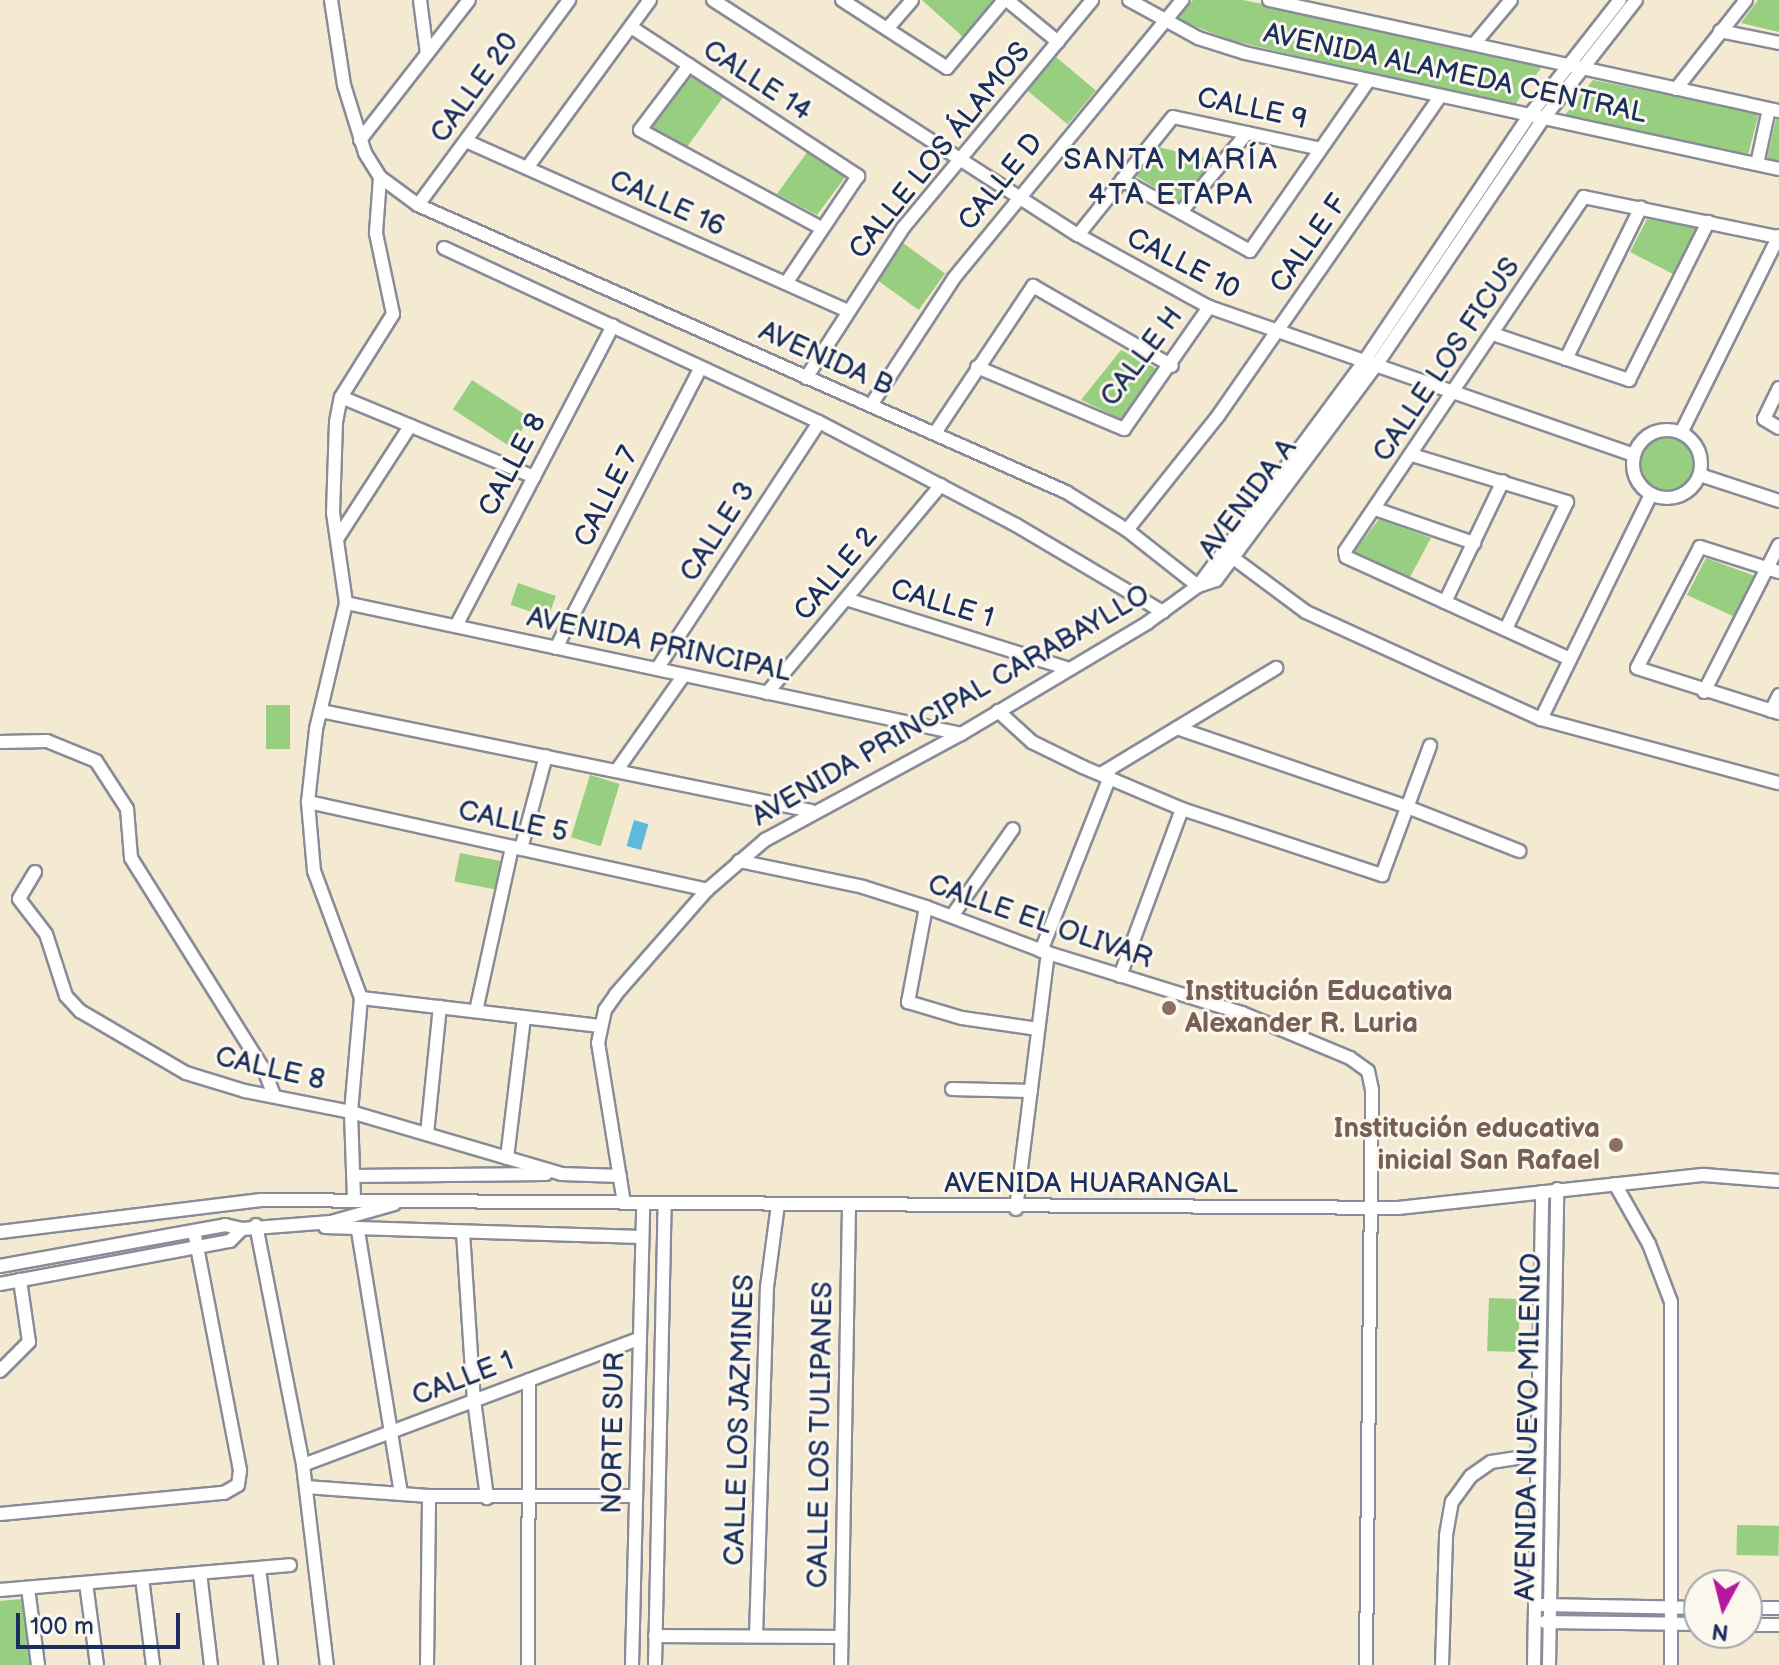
<!DOCTYPE html>
<meta charset="utf-8">
<style>
body{margin:0}
#map{position:relative;width:1779px;height:1665px;overflow:hidden;background:#f4e9d1;font-family:"Balsamiq Sans",sans-serif}
div>[style]{position:absolute}
[style*='--x']{left:calc(var(--x)*1px);top:calc(var(--y)*1px);width:calc(var(--w)*1px);rotate:calc(var(--a)*1deg)}
.green>*{inset:0;background:#98ce80;transform-origin:0 0}
.round{border-radius:50%}
.water>*{inset:0;background:#5eb9dc;transform-origin:0 0}
.roads{filter:drop-shadow(2px 0 #888c98) drop-shadow(-2px 0 #888c98) drop-shadow(0 2px #888c98) drop-shadow(0 -2px #888c98)}
.minor>*{height:12px;margin:-6px;padding:0 6px;transform-origin:6px;border-radius:6px;background:#fff}
.minor>.ring{margin:-6px;padding:0;box-sizing:content-box;background:none;border:12px solid #fff;border-radius:50%}
.dots>*{width:22px;height:22px;translate:-50% -50%;box-sizing:border-box;border:4px solid #fbf7ec;border-radius:50%}
span{translate:-50% -50%;white-space:nowrap;text-align:center;line-height:1.15;-webkit-text-stroke:6px #fbf7ec;paint-order:stroke}
.street-label{font-size:28px;color:#1b2f5e}
.education-label{font-size:28px;color:#785e54;font-weight:700}
.left{translate:0 -50%;text-align:left}
.right{translate:-100% -50%;text-align:right}
.neighbourhood-label{font-size:30px;color:#1b2f5e;letter-spacing:2px}
.north{position:absolute;left:1683px;top:1569px;width:80px;height:80px;box-sizing:border-box;background:#fbf7ec;border:2px solid #a1a7b3;border-radius:50%;rotate:187deg;font-size:22px;font-weight:700;line-height:32px;text-align:center;color:#1b2f5e}
.north::after{content:'';display:block;margin:auto;width:28px;height:36px;background:#b5179e;clip-path:polygon(50% 0,100% 100%,50% 72%,0 100%)}
.scale{position:absolute;left:16px;top:1613px;width:164px;height:36px;box-sizing:border-box;border:4px solid #1b2f5e;border-top:0;padding-left:10px;font-size:24px;line-height:28px;white-space:nowrap;color:#1b2f5e;-webkit-text-stroke:6px #fbf7ec;paint-order:stroke}
</style>
<div id="map">
<div class="green">
<div style="clip-path:polygon(922px 0,993px 0,963px 37px)"></div>
<div style="clip-path:polygon(1193px 0,1243px 0,1543px 65px,1514px 106px,1229px 40px,1177px 19px)"></div>
<div style="clip-path:polygon(1758px 0,1779px 0,1779px 32px,1741px 23px)"></div>
<div style="left:1056px;top:57px;width:52px;height:44px;rotate:40deg"></div>
<div style="clip-path:polygon(690px 75px,724px 96px,687px 147px,651px 127px)"></div>
<div style="clip-path:polygon(1593px 80px,1759px 113px,1748px 155px,1565px 115px)"></div>
<div style="clip-path:polygon(1776px 119px,1779px 119px,1779px 161px,1767px 159px)"></div>
<div style="clip-path:polygon(1158px 147px,1213px 160px,1179px 203px,1136px 176px)"></div>
<div style="clip-path:polygon(808px 151px,846px 176px,817px 215px,777px 194px)"></div>
<div style="clip-path:polygon(1647px 219px,1699px 228px,1677px 276px,1630px 252px)"></div>
<div style="left:903px;top:243px;width:52px;height:45px;rotate:36deg"></div>
<div style="clip-path:polygon(1121px 350px,1159px 370px,1121px 419px,1081px 400px)"></div>
<div style="left:472px;top:380px;width:69px;height:35px;rotate:33deg"></div>
<div class="round" style="left:1639px;top:436px;width:56px;height:56px"></div>
<div style="clip-path:polygon(1379px 519px,1431px 538px,1410px 577px,1354px 552px)"></div>
<div style="clip-path:polygon(1706px 558px,1755px 576px,1735px 617px,1687px 595px)"></div>
<div style="left:518px;top:583px;width:40px;height:23px;rotate:19deg"></div>
<div style="left:266px;top:705px;width:24px;height:44px"></div>
<div style="left:590px;top:775px;width:31px;height:65px;rotate:17deg"></div>
<div style="left:460px;top:853px;width:43px;height:29px;rotate:11deg"></div>
<div style="left:1489px;top:1298px;width:31px;height:53px;rotate:2deg"></div>
<div style="left:1737px;top:1525px;width:42px;height:30px;rotate:1deg"></div>
<div style="clip-path:polygon(21px 1599px,31px 1665px,0 1665px,0 1601px)"></div>
</div>
<div class="water">
<div style="left:634px;top:820px;width:15px;height:27px;rotate:16deg"></div>
</div>
<div class="roads">
<div class="minor">
<div style="--x:331;--y:0;--w:86;--a:81.3"></div>
<div style="--x:344;--y:85;--w:71;--a:72.8"></div>
<div style="--x:365;--y:153;--w:28;--a:58"></div>
<div style="--x:380;--y:177;--w:47;--a:36.4"></div>
<div style="--x:418;--y:205;--w:709;--a:23.89"></div>
<div style="--x:1066;--y:492;--w:72;--a:31.9"></div>
<div style="--x:1127;--y:530;--w:90;--a:38.3"></div>
<div style="--x:420;--y:0;--w:54;--a:82.6"></div>
<div style="--x:713;--y:0;--w:434;--a:32.8"></div>
<div style="--x:1078;--y:235;--w:149;--a:28.8"></div>
<div style="--x:1209;--y:307;--w:450;--a:19.2"></div>
<div style="--x:842;--y:0;--w:125;--a:32.9"></div>
<div style="--x:947;--y:68;--w:89;--a:-50"></div>
<div style="--x:1007;--y:0;--w:66;--a:39.5"></div>
<div style="--x:1129;--y:0;--w:79;--a:28.8"></div>
<div style="--x:1198;--y:38;--w:49;--a:17.7"></div>
<div style="--x:1245;--y:53;--w:546;--a:12.26"></div>
<div style="--x:1269;--y:0;--w:522;--a:12.28"></div>
<div style="--x:631;--y:27;--w:272;--a:33.3"></div>
<div style="--x:858;--y:176;--w:129;--a:123.9"></div>
<div style="--x:887;--y:29;--w:38;--a:-49"></div>
<div style="--x:1720;--y:31;--w:60;--a:11.5"></div>
<div style="--x:1475;--y:43;--w:56;--a:-50.1"></div>
<div style="--x:689;--y:65;--w:81;--a:127"></div>
<div style="--x:640;--y:130;--w:206;--a:28.4"></div>
<div style="--x:1676;--y:89;--w:113;--a:-51.8"></div>
<div style="--x:360;--y:140;--w:177;--a:-52.1"></div>
<div style="--x:466;--y:141;--w:418;--a:24"></div>
<div style="--x:1757;--y:164;--w:56;--a:-77.7"></div>
<div style="--x:527;--y:168;--w:208;--a:-53.8"></div>
<div style="--x:1122;--y:180;--w:146;--a:29"></div>
<div style="--x:1250;--y:251;--w:208;--a:-55.2"></div>
<div style="--x:418;--y:205;--w:255;--a:-53.6"></div>
<div style="--x:1181;--y:212;--w:103;--a:-50.1"></div>
<div style="--x:1078;--y:235;--w:151;--a:-51.2"></div>
<div style="--x:1173;--y:117;--w:151;--a:12.2"></div>
<div style="--x:444;--y:248;--w:413;--a:24.9"></div>
<div style="--x:819;--y:422;--w:222;--a:27.6"></div>
<div style="--x:1016;--y:525;--w:171;--a:30.6"></div>
<div style="--x:1493;--y:334;--w:144;--a:18.7"></div>
<div style="--x:1629;--y:380;--w:177;--a:-63.4"></div>
<div style="--x:1566;--y:359;--w:169;--a:-63.7"></div>
<div style="--x:977;--y:367;--w:160;--a:22.9"></div>
<div style="--x:1124;--y:429;--w:149;--a:-55.1"></div>
<div style="--x:806;--y:378;--w:179;--a:-57.1"></div>
<div style="--x:903;--y:228;--w:296;--a:-50.3"></div>
<div style="--x:1779;--y:388;--w:34;--a:116"></div>
<div style="--x:1764;--y:419;--w:17;--a:31"></div>
<div style="--x:341;--y:397;--w:209;--a:22.5"></div>
<div style="--x:871;--y:405;--w:152;--a:-56.8"></div>
<div style="--x:954;--y:278;--w:360;--a:-50.6"></div>
<div class="ring" style="left:1633px;top:430px;width:56px;height:56px"></div>
<div style="--x:935;--y:433;--w:177;--a:-56.3"></div>
<div style="--x:1033;--y:286;--w:160;--a:29.9"></div>
<div style="--x:1681;--y:433;--w:220;--a:-63.6"></div>
<div style="--x:1412;--y:455;--w:162;--a:16.9"></div>
<div style="--x:1567;--y:502;--w:141;--a:115.7"></div>
<div style="--x:1700;--y:475;--w:83;--a:18.2"></div>
<div style="--x:1375;--y:509;--w:105;--a:19"></div>
<div style="--x:1127;--y:530;--w:146;--a:-51.4"></div>
<div style="--x:1218;--y:416;--w:389;--a:-55.2"></div>
<div style="--x:337;--y:539;--w:135;--a:-57.1"></div>
<div style="--x:1236;--y:560;--w:87;--a:36.6"></div>
<div style="--x:1306;--y:612;--w:258;--a:24.5"></div>
<div style="--x:1541;--y:719;--w:246;--a:15.1"></div>
<div style="--x:1779;--y:572;--w:83;--a:-162.4"></div>
<div style="--x:1700;--y:547;--w:136;--a:117.5"></div>
<div style="--x:1637;--y:668;--w:149;--a:17.6"></div>
<div style="--x:1198;--y:586;--w:277;--a:-53.5"></div>
<div style="--x:1363;--y:363;--w:298;--a:-56.1"></div>
<div style="--x:1529;--y:116;--w:147;--a:-51.9"></div>
<div style="--x:846;--y:599;--w:234;--a:17.4"></div>
<div style="--x:1445;--y:602;--w:134;--a:-64.4"></div>
<div style="--x:346;--y:603;--w:629;--a:12.02"></div>
<div style="--x:456;--y:626;--w:339;--a:-62.4"></div>
<div style="--x:556;--y:648;--w:314;--a:-62.7"></div>
<div style="--x:1570;--y:659;--w:246;--a:-155.5"></div>
<div style="--x:1346;--y:557;--w:6;--a:-99"></div>
<div style="--x:1345;--y:551;--w:427;--a:-56"></div>
<div style="--x:1584;--y:197;--w:198;--a:11.7"></div>
<div style="--x:657;--y:669;--w:295;--a:-56.7"></div>
<div style="--x:1704;--y:692;--w:165;--a:-63"></div>
<div style="--x:767;--y:693;--w:271;--a:-50.1"></div>
<div style="--x:321;--y:711;--w:500;--a:11.53"></div>
<div style="--x:998;--y:711;--w:46;--a:42.4"></div>
<div style="--x:1032;--y:742;--w:57;--a:26.1"></div>
<div style="--x:1083;--y:767;--w:108;--a:23"></div>
<div style="--x:1182;--y:809;--w:211;--a:18.3"></div>
<div style="--x:1382;--y:875;--w:138;--a:-69.6"></div>
<div style="--x:1771;--y:711;--w:18;--a:-63"></div>
<div style="--x:1541;--y:719;--w:250;--a:-63.9"></div>
<div style="--x:1177;--y:728;--w:241;--a:18.9"></div>
<div style="--x:1405;--y:806;--w:123;--a:21.5"></div>
<div style="--x:0;--y:742;--w:47;--a:-1.2"></div>
<div style="--x:47;--y:741;--w:53;--a:22.2"></div>
<div style="--x:96;--y:761;--w:57;--a:57.1"></div>
<div style="--x:127;--y:809;--w:49;--a:85.3"></div>
<div style="--x:131;--y:858;--w:252;--a:57.9"></div>
<div style="--x:265;--y:1072;--w:25;--a:69"></div>
<div style="--x:617;--y:770;--w:116;--a:-54.8"></div>
<div style="--x:1101;--y:774;--w:205;--a:-31.2"></div>
<div style="--x:308;--y:802;--w:409;--a:12.4"></div>
<div style="--x:521;--y:849;--w:96;--a:-75"></div>
<div style="--x:739;--y:861;--w:127;--a:11.8"></div>
<div style="--x:863;--y:887;--w:66;--a:17.6"></div>
<div style="--x:926;--y:907;--w:130;--a:20.7"></div>
<div style="--x:1048;--y:953;--w:203;--a:17.2"></div>
<div style="--x:1242;--y:1013;--w:117;--a:22.6"></div>
<div style="--x:1350;--y:1058;--w:22;--a:36"></div>
<div style="--x:1368;--y:1071;--w:19;--a:78"></div>
<div style="--x:1372;--y:1090;--w:575;--a:90.6"></div>
<div style="--x:35;--y:872;--w:31;--a:121"></div>
<div style="--x:19;--y:899;--w:44;--a:52.4"></div>
<div style="--x:46;--y:934;--w:65;--a:72.1"></div>
<div style="--x:66;--y:996;--w:21;--a:47"></div>
<div style="--x:80;--y:1011;--w:123;--a:30.3"></div>
<div style="--x:186;--y:1073;--w:62;--a:17"></div>
<div style="--x:245;--y:1091;--w:108;--a:11.2"></div>
<div style="--x:351;--y:1112;--w:219;--a:16.4"></div>
<div style="--x:561;--y:1174;--w:59;--a:1.9"></div>
<div style="--x:926;--y:907;--w:97;--a:100.7"></div>
<div style="--x:908;--y:1002;--w:56;--a:16.5"></div>
<div style="--x:962;--y:1018;--w:77;--a:8.2"></div>
<div style="--x:952;--y:916;--w:106;--a:-55"></div>
<div style="--x:1041;--y:951;--w:187;--a:-68.4"></div>
<div style="--x:1120;--y:976;--w:178;--a:-69.6"></div>
<div style="--x:361;--y:998;--w:241;--a:6.7"></div>
<div style="--x:476;--y:1011;--w:168;--a:-77.6"></div>
<div style="--x:952;--y:1089;--w:79;--a:1.5"></div>
<div style="--x:427;--y:1134;--w:128;--a:-84.2"></div>
<div style="--x:507;--y:1158;--w:142;--a:-83.1"></div>
<div style="--x:353;--y:1176;--w:193;--a:-0.6"></div>
<div style="--x:1615;--y:1184;--w:69;--a:60.5"></div>
<div style="--x:1649;--y:1244;--w:62;--a:69.2"></div>
<div style="--x:1671;--y:1302;--w:363;--a:90"></div>
<div style="--x:354;--y:1199;--w:87;--a:-92"></div>
<div style="--x:351;--y:1112;--w:114;--a:-85"></div>
<div style="--x:361;--y:998;--w:135;--a:-110.3"></div>
<div style="--x:314;--y:871;--w:69;--a:-95"></div>
<div style="--x:308;--y:802;--w:73;--a:-83.7"></div>
<div style="--x:316;--y:729;--w:130;--a:-76.6"></div>
<div style="--x:346;--y:603;--w:91;--a:-98.2"></div>
<div style="--x:333;--y:513;--w:91;--a:-88.1"></div>
<div style="--x:336;--y:422;--w:25;--a:-79"></div>
<div style="--x:341;--y:397;--w:98;--a:-57.9"></div>
<div style="--x:393;--y:314;--w:83;--a:-101.9"></div>
<div style="--x:376;--y:233;--w:56;--a:-85.9"></div>
<div style="--x:624;--y:1203;--w:162;--a:-99.2"></div>
<div style="--x:598;--y:1043;--w:34;--a:-78"></div>
<div style="--x:605;--y:1010;--w:19;--a:-55"></div>
<div style="--x:616;--y:994;--w:138;--a:-48.8"></div>
<div style="--x:707;--y:890;--w:77;--a:-40.8"></div>
<div style="--x:765;--y:840;--w:223;--a:-28.4"></div>
<div style="--x:961;--y:734;--w:217;--a:-30.8"></div>
<div style="--x:1147;--y:623;--w:63;--a:-36"></div>
<div style="--x:1198;--y:586;--w:19;--a:-18"></div>
<div style="--x:1216;--y:580;--w:266;--a:-53.3"></div>
<div style="--x:1375;--y:367;--w:300;--a:-55.9"></div>
<div style="--x:1543;--y:119;--w:151;--a:-52"></div>
<div style="--x:1016;--y:1209;--w:258;--a:-82.9"></div>
<div style="--x:256;--y:1225;--w:245;--a:78.9"></div>
<div style="--x:303;--y:1465;--w:201;--a:83.2"></div>
<div style="--x:325;--y:1227;--w:317;--a:1.8"></div>
<div style="--x:358;--y:1231;--w:266;--a:80.7"></div>
<div style="--x:0;--y:1232;--w:263;--a:-7"></div>
<div style="--x:261;--y:1200;--w:1137;--a:0.4"></div>
<div style="--x:1398;--y:1208;--w:308;--a:-6.2"></div>
<div style="--x:1704;--y:1175;--w:75;--a:4.6"></div>
<div style="--x:463;--y:1232;--w:168;--a:86.3"></div>
<div style="--x:474;--y:1400;--w:99;--a:82.4"></div>
<div style="--x:0;--y:1266;--w:229;--a:-10.3"></div>
<div style="--x:225;--y:1225;--w:17;--a:13"></div>
<div style="--x:242;--y:1229;--w:89;--a:-4.5"></div>
<div style="--x:331;--y:1222;--w:66;--a:-15.9"></div>
<div style="--x:0;--y:1284;--w:234;--a:-10.6"></div>
<div style="--x:230;--y:1241;--w:17;--a:-45"></div>
<div style="--x:0;--y:1371;--w:41;--a:-45"></div>
<div style="--x:29;--y:1342;--w:63;--a:-98.3"></div>
<div style="--x:303;--y:1465;--w:360;--a:-20.6"></div>
<div style="--x:306;--y:1487;--w:123;--a:4.2"></div>
<div style="--x:429;--y:1496;--w:207;--a:0"></div>
<div style="--x:0;--y:1514;--w:225;--a:-5.4"></div>
<div style="--x:224;--y:1493;--w:16;--a:-30"></div>
<div style="--x:238;--y:1485;--w:15;--a:-82"></div>
<div style="--x:240;--y:1470;--w:243;--a:-100.9"></div>
<div style="--x:259;--y:1568;--w:98;--a:82.9"></div>
<div style="--x:200;--y:1573;--w:93;--a:83.2"></div>
<div style="--x:142;--y:1578;--w:88;--a:82.8"></div>
<div style="--x:86;--y:1583;--w:83;--a:82.4"></div>
<div style="--x:28;--y:1588;--w:78;--a:82.6"></div>
<div style="--x:0;--y:1590;--w:291;--a:-4.9"></div>
<div style="--x:1542;--y:1605;--w:157;--a:1.1"></div>
<div style="--x:1747;--y:1608;--w:32;--a:0"></div>
<div style="--x:1545;--y:1622;--w:154;--a:0.7"></div>
<div style="--x:1747;--y:1625;--w:32;--a:0"></div>
<div style="--x:655;--y:1636;--w:186;--a:0.3"></div>
<div style="--x:756;--y:1636;--w:349;--a:-88.2"></div>
<div style="--x:767;--y:1287;--w:83;--a:-82.4"></div>
<div style="--x:427;--y:1665;--w:169;--a:-89.3"></div>
<div style="--x:528;--y:1665;--w:285;--a:-89.8"></div>
<div style="--x:632;--y:1665;--w:462;--a:-88.6"></div>
<div style="--x:655;--y:1665;--w:462;--a:-88.8"></div>
<div style="--x:841;--y:1665;--w:458;--a:-89"></div>
<div style="--x:1442;--y:1665;--w:130;--a:-88.2"></div>
<div style="--x:1446;--y:1535;--w:34;--a:-80"></div>
<div style="--x:1452;--y:1502;--w:32;--a:-54"></div>
<div style="--x:1471;--y:1476;--w:24;--a:-35"></div>
<div style="--x:1491;--y:1462;--w:47;--a:-8.7"></div>
<div style="--x:1534;--y:1665;--w:473;--a:-89"></div>
<div style="--x:1549;--y:1665;--w:476;--a:-89"></div>
</div>
</div>
<div class="dots">
<div style="left:1169px;top:1008px;background:#8d6e63"></div>
<div style="left:1616px;top:1145px;background:#8d6e63"></div>
</div>
<div class="street-label">
<span style="left:1455px;top:74px;rotate:12deg">AVENIDA ALAMEDA CENTRAL</span>
<span style="left:757px;top:81px;rotate:33deg">CALLE 14</span>
<span style="left:475px;top:88px;rotate:-54deg">CALLE 20</span>
<span style="left:1252px;top:109px;rotate:12deg">CALLE 9</span>
<span style="left:940px;top:151px;rotate:-51deg">CALLE LOS ÁLAMOS</span>
<span style="left:1001px;top:182px;rotate:-51deg">CALLE D</span>
<span style="left:667px;top:204px;rotate:24deg">CALLE 16</span>
<span style="left:1309px;top:244px;rotate:-55deg">CALLE F</span>
<span style="left:1183px;top:264px;rotate:27deg">CALLE 10</span>
<span style="left:1142px;top:357px;rotate:-53deg">CALLE H</span>
<span style="left:826px;top:359px;rotate:24deg">AVENIDA B</span>
<span style="left:1447px;top:360px;rotate:-56deg">CALLE LOS FICUS</span>
<span style="left:513px;top:465px;rotate:-62deg">CALLE 8</span>
<span style="left:607px;top:497px;rotate:-63deg">CALLE 7</span>
<span style="left:1248px;top:499px;rotate:-53deg">AVENIDA A</span>
<span style="left:718px;top:532px;rotate:-57deg">CALLE 3</span>
<span style="left:836px;top:574px;rotate:-50deg">CALLE 2</span>
<span style="left:942px;top:604px;rotate:17deg">CALLE 1</span>
<span style="left:659px;top:645px;rotate:12deg">AVENIDA PRINCIPAL</span>
<span style="left:951px;top:706px;rotate:-30deg">AVENIDA PRINCIPAL CARABAYLLO</span>
<span style="left:513px;top:822px;rotate:12deg">CALLE 5</span>
<span style="left:1040px;top:922px;rotate:19deg">CALLE EL OLIVAR</span>
<span style="left:270px;top:1069px;rotate:13deg">CALLE 8</span>
<span style="left:1091px;top:1184px">AVENIDA HUARANGAL</span>
<span style="left:463px;top:1379px;rotate:-21deg">CALLE 1</span>
<span style="left:740px;top:1420px;rotate:-88deg">CALLE LOS JAZMINES</span>
<span style="left:1529px;top:1427px;rotate:-89deg">AVENIDA NUEVO MILENIO</span>
<span style="left:614px;top:1433px;rotate:-89deg">NORTE SUR</span>
<span style="left:821px;top:1435px;rotate:-89deg">CALLE LOS TULIPANES</span>
</div>
<div class="education-label">
<span class="left" style="left:1185px;top:1008px">Institución Educativa<br>Alexander R. Luria</span>
<span class="right" style="left:1600px;top:1145px">Institución educativa<br>inicial San Rafael</span>
</div>
<div class="neighbourhood-label">
<span style="left:1171px;top:177px">SANTA MARÍA<br>4TA ETAPA</span>
</div>
<div class="north">N</div>
<div class="scale">100 m</div>
</div>
